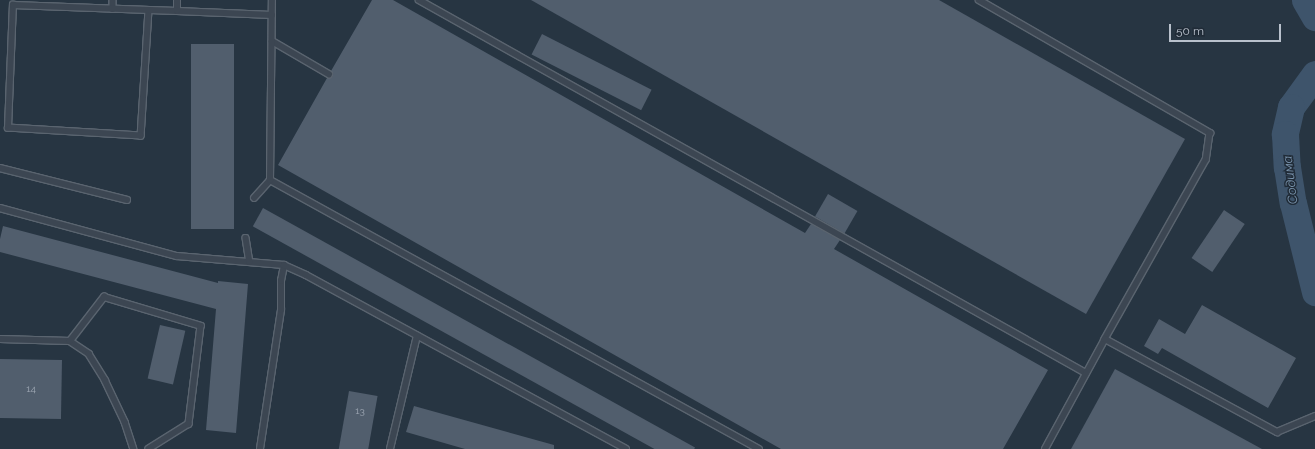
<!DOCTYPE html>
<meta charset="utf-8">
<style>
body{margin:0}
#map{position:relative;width:1315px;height:449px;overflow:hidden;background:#273542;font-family:Raleway,sans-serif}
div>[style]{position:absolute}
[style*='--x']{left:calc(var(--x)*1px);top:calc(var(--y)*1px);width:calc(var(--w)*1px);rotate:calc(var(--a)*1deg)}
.river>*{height:27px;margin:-13.5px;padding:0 13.5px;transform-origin:13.5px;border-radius:13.5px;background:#3e546b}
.building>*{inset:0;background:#515e6d;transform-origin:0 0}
.roads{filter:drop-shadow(1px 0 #5a646f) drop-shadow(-1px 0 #5a646f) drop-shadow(0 1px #5a646f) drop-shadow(0 -1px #5a646f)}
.service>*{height:5.5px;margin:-2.75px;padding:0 2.75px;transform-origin:2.75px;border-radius:2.75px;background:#3c4652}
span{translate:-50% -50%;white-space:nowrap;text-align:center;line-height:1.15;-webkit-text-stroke:3px #202b37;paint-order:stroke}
.number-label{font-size:10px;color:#9fa8b4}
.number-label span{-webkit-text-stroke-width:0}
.water-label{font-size:13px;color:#7a94ad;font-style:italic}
.scale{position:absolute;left:1169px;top:24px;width:112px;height:18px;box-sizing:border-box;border:2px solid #b9c1cc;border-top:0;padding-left:5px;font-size:12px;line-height:14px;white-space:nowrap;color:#b9c1cc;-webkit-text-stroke:3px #202b37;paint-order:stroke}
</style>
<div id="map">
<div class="river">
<div style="--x:1305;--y:0;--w:20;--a:60"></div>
<div style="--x:1315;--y:74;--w:41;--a:126"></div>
<div style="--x:1291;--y:107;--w:28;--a:103"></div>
<div style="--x:1285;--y:134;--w:33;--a:87"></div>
<div style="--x:1287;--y:167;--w:36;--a:81"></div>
<div style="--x:1293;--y:203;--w:92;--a:76.1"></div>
</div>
<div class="building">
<div style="clip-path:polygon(372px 0,393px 0,805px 233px,811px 224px,840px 240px,834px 249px,1048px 370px,1003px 449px,781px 449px,278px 165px,327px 78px,333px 76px,331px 71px)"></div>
<div style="clip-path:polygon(531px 0,939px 0,1185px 139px,1086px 314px)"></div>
<div style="left:542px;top:34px;width:123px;height:23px;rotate:27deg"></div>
<div style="left:191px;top:44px;width:43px;height:185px"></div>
<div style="left:828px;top:194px;width:34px;height:26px;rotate:30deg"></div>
<div style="left:263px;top:208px;width:494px;height:21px;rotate:29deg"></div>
<div style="left:1224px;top:210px;width:25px;height:58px;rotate:34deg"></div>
<div style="clip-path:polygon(3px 226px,218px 283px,218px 281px,248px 284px,236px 433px,206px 430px,216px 309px,0 252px,0 239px)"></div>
<div style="clip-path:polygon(1202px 305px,1296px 358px,1268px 408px,1162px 348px,1158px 354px,1144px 346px,1159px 319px,1185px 334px)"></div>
<div style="left:160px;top:325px;width:26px;height:55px;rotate:13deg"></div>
<div style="left:0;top:359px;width:62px;height:59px;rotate:1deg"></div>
<div style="clip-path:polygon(1115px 369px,1262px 449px,1071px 449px)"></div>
<div style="left:349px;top:391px;width:29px;height:59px;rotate:10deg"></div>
<div style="clip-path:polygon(414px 406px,554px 445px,554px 449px,465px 449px,406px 432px)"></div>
</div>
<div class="roads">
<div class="service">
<div style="--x:113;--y:0;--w:9;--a:90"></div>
<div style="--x:419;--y:0;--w:764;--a:29.21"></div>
<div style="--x:979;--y:0;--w:267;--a:29.9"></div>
<div style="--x:1210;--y:133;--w:27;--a:98"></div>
<div style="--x:1206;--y:160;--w:206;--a:119.4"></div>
<div style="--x:149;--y:10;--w:126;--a:93.6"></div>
<div style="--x:141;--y:136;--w:133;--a:-176.6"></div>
<div style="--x:8;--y:128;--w:123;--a:-87.7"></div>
<div style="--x:13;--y:5;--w:164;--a:2.1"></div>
<div style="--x:177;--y:11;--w:95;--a:2.4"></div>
<div style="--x:177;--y:11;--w:11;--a:-90"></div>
<div style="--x:272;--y:41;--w:66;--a:30.1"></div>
<div style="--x:0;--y:168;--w:131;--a:14.1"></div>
<div style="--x:270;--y:180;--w:558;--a:28.82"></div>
<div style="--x:254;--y:198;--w:24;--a:-48"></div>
<div style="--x:270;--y:180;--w:180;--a:-89.4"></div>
<div style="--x:0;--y:208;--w:183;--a:15.2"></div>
<div style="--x:177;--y:256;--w:107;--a:4.8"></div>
<div style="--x:246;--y:238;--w:24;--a:81"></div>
<div style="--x:0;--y:339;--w:70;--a:1.6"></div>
<div style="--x:70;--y:341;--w:23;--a:34"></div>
<div style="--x:89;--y:354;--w:31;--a:58"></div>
<div style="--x:105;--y:380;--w:47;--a:64.5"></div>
<div style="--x:125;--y:422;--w:28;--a:72"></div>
<div style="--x:70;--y:341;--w:56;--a:-52.3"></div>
<div style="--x:104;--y:297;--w:101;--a:16.6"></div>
<div style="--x:201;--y:326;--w:99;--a:97"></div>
<div style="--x:189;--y:424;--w:47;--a:148"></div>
<div style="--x:260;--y:449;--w:141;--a:-81.4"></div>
<div style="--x:281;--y:310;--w:29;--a:-90"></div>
<div style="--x:281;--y:281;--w:16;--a:-79"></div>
<div style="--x:284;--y:265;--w:24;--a:24"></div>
<div style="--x:306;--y:275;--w:364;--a:28.5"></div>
<div style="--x:390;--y:449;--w:116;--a:-76.6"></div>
<div style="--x:1045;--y:449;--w:125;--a:-61.4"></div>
<div style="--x:1105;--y:339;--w:196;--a:28.4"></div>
<div style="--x:1277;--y:432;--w:41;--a:-22.8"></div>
</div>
</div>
<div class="number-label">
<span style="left:31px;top:389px">14</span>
<span style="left:360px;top:411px">13</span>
</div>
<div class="water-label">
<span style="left:1291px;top:180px;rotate:-97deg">Содима</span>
</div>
<div class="scale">50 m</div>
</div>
